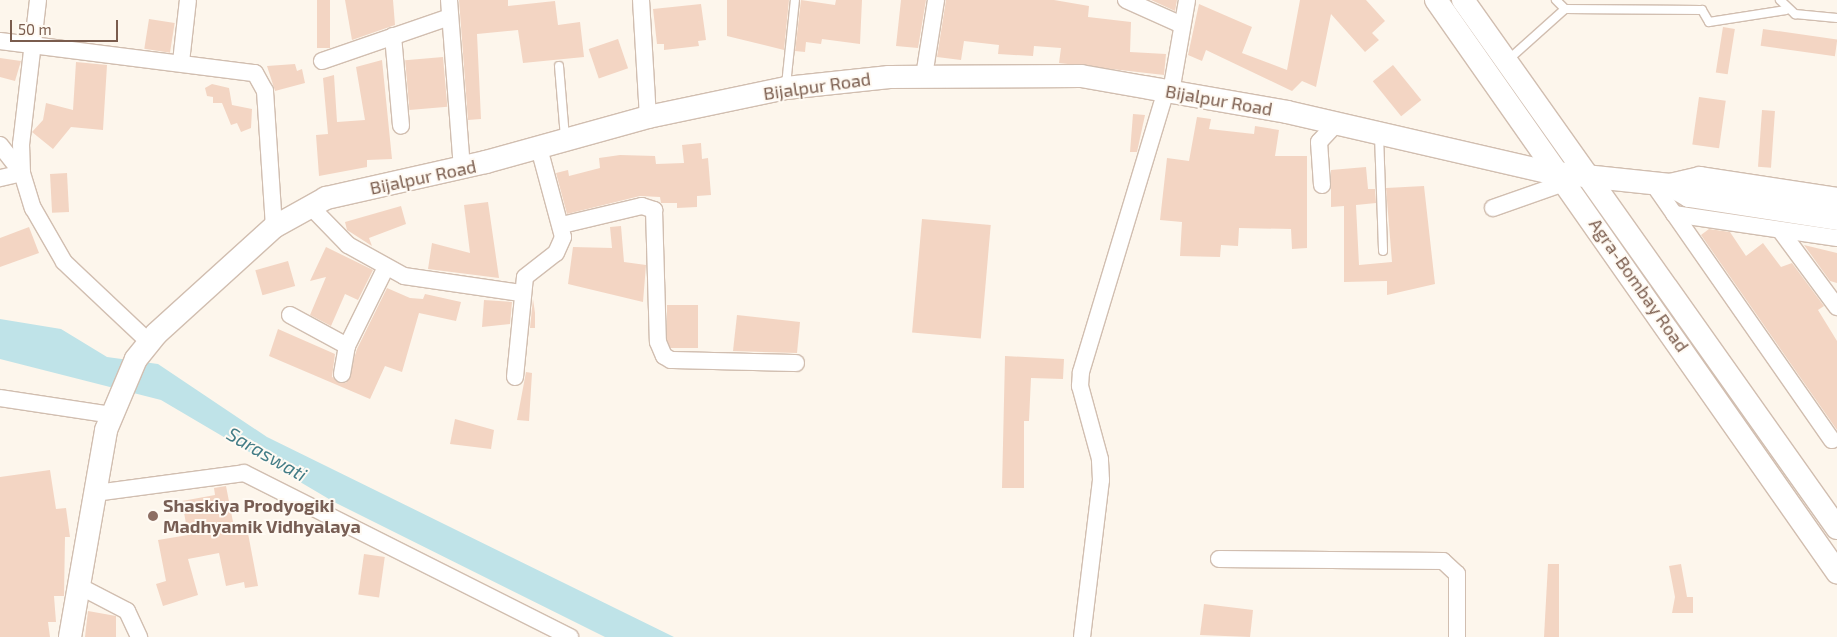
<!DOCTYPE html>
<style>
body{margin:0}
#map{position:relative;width:1837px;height:637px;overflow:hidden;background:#fdf6ec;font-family:"Exo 2",sans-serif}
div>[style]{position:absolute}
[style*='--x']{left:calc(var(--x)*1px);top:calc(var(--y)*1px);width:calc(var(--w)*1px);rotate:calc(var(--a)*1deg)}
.water>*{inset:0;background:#bfe3e8}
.building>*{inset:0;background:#f3d5c3;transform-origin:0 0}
.roads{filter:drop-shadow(1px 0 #d1beb0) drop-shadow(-1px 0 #d1beb0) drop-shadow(0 1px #d1beb0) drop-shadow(0 -1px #d1beb0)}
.service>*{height:8px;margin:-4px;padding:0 4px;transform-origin:4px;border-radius:4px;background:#fff}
.minor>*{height:16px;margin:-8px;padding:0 8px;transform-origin:8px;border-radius:8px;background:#fff}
.secondary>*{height:22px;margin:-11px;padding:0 11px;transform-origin:11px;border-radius:11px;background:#fff}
.dots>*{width:14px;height:14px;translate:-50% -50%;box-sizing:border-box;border:2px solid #fffaf3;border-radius:50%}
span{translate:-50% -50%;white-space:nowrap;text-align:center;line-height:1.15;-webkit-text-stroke:4px #fffaf3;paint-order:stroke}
.street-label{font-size:18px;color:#7a5c4d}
.education-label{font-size:18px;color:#785e54;font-weight:700}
.left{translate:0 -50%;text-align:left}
.water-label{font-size:19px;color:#437c86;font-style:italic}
.scale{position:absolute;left:10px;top:20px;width:108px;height:22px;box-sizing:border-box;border:2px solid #7a5c4d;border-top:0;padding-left:6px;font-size:15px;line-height:18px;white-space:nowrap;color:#7a5c4d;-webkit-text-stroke:4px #fffaf3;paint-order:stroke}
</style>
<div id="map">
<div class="water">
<div style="clip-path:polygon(0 319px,61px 329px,107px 357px,158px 364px,267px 437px,674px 637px,605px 637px,334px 502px,161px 400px,0 359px)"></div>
</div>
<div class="building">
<div style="left:317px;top:0;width:13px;height:48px"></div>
<div style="clip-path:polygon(345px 0,393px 0,395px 25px,352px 40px)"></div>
<div style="clip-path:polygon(459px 0,508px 0,508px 6px,555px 1px,558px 25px,580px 22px,584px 57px,523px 63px,518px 30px,477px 34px,481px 119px,468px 120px)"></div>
<div style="clip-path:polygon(727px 0,789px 0,784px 50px,727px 36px)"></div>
<div style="clip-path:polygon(801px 0,835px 5px,836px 0,862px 0,860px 44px,822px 39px,821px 44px,806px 42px,805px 52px,795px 51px)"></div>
<div style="clip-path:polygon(901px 0,926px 0,918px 48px,896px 46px)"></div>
<div style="clip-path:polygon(946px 0,1054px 0,1089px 6px,1088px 17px,1131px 22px,1130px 52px,1166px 54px,1164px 75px,1059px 63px,1061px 48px,1034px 46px,1033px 56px,998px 54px,999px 45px,964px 41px,961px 60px,937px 57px)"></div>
<div style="clip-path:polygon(1151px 0,1177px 0,1175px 11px)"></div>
<div style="clip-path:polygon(1300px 0,1366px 0,1385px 21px,1372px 33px,1379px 40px,1365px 52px,1331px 14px,1316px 87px,1302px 81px,1292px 91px,1206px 50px,1202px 61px,1188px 55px,1199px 4px,1252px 27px,1242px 53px,1287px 70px)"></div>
<div style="clip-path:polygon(701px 4px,706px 40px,698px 41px,699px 46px,664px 50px,664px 44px,657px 44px,653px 9px)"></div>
<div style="left:149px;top:19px;width:26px;height:30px;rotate:9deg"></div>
<div style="left:1723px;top:27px;width:12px;height:46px;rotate:9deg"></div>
<div style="left:1763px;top:29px;width:75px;height:17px;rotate:8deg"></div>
<div style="left:618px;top:39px;width:31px;height:31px;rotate:71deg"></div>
<div style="left:443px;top:57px;width:50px;height:38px;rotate:85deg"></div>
<div style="clip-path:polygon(0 58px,21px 61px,15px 81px,0 77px)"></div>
<div style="clip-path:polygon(382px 60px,392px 159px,367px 160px,367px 167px,319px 176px,316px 135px,328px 134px,323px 78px,334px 75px,337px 122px,365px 120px,356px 67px)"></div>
<div style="clip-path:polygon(76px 62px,107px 65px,103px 130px,71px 127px,53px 149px,32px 132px,43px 120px,46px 103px,73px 110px)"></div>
<div style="clip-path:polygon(295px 64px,297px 71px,302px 69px,305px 83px,275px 91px,267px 66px)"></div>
<div style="left:1393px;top:65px;width:45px;height:26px;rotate:51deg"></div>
<div style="clip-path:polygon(212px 84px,229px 88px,232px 105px,252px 109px,251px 128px,241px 132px,237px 123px,231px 125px,222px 103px,213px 103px,213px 97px,207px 96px,205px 88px)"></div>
<div style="left:1699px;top:97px;width:27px;height:48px;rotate:8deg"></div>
<div style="left:1762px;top:110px;width:13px;height:57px;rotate:4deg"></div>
<div style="clip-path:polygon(1133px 114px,1145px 115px,1137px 152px,1130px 152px)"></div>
<div style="clip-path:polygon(1197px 117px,1211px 119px,1209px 129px,1254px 134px,1255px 126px,1279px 130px,1275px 156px,1307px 156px,1307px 248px,1292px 249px,1291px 229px,1239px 228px,1238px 246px,1221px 245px,1220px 257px,1180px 256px,1182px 222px,1160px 220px,1167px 158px,1189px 161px)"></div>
<div style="clip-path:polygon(701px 143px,702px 159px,708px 158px,711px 195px,697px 196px,697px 207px,677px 208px,677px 203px,661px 203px,660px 197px,640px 196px,567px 214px,556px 173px,568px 170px,569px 176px,600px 168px,599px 158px,620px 155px,655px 156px,656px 164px,684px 163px,682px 145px)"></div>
<div style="clip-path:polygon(1366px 167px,1368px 189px,1375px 189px,1376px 203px,1356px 205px,1359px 265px,1392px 262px,1386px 188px,1424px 186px,1435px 284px,1387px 295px,1387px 281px,1344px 282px,1344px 206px,1331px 207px,1331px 170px)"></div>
<div style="left:67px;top:173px;width:39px;height:17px;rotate:87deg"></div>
<div style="clip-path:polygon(488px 202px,499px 278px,428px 269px,432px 243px,470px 253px,464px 205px)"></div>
<div style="clip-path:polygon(401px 206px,406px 224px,369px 238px,372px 246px,347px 230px,345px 222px)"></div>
<div style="left:922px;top:219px;width:69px;height:114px;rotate:5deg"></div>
<div style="clip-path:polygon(621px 226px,624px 262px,646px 265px,643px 302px,568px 284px,573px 247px,612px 248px,610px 227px)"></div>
<div style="clip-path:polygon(29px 227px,39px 253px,0 267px,0 238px)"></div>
<div style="clip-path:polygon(1709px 229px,1730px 232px,1746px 256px,1763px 243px,1781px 267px,1792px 263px,1824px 306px,1818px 310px,1837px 341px,1837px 430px,1701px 235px)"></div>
<div style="clip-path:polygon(1804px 245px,1837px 253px,1837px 283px,1830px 281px)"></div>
<div style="clip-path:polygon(326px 247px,373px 270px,358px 300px,345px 294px,331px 326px,310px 315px,326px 277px,310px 281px)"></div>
<div style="left:288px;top:261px;width:26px;height:34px;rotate:74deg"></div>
<div style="clip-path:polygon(387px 288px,410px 298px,423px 299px,425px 294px,461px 302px,456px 321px,419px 313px,402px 372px,385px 366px,370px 399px,269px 356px,278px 329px,335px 354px,332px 377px,346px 383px,357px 349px)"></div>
<div style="clip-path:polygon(533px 299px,535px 313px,535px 328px,530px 328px)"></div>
<div style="clip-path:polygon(484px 300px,512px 302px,510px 324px,482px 327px)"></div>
<div style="left:667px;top:305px;width:31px;height:43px"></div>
<div style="clip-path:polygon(737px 315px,800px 322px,797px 353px,733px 351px)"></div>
<div style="clip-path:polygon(1005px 356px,1064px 359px,1063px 379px,1031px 378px,1029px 421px,1024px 421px,1024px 488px,1002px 488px)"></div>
<div style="clip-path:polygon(526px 372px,532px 373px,529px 421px,517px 420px)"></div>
<div style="clip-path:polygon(455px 419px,494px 430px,491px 449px,450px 444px)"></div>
<div style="clip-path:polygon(50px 470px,56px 509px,66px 508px,70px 537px,65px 537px,64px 596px,54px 596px,56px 622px,48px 622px,50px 637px,0 637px,0 477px)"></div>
<div style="clip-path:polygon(226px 486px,235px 532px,247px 528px,258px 586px,245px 588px,244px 582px,226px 586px,219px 553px,188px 559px,198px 595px,163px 606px,156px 584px,166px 581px,158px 540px,188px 535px,182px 501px,215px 495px,214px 488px)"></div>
<div style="left:364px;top:554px;width:21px;height:41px;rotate:8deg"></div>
<div style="clip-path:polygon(1548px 564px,1559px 564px,1559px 637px,1544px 637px)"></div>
<div style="clip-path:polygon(1681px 564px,1687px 597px,1693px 597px,1693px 613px,1672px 613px,1675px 597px,1669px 566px)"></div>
<div style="clip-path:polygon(1204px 604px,1253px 610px,1250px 637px,1200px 635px)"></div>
<div style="clip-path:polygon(88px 611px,116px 616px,116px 637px,85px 637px)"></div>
</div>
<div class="roads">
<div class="service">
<div style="--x:1556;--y:0;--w:13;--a:45"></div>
<div style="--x:1780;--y:0;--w:21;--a:43"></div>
<div style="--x:1795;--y:14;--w:42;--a:5.4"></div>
<div style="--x:1508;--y:60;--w:76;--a:-41.8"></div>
<div style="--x:1565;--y:9;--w:137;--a:0.4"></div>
<div style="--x:1702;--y:10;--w:14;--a:60"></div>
<div style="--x:1709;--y:22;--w:78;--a:-8.9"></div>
<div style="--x:559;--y:66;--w:72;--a:85.2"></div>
<div style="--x:786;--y:85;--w:85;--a:-84"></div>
<div style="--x:1379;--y:135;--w:116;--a:88"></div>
</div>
<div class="minor">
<div style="--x:38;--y:0;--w:145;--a:96.7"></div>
<div style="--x:21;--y:144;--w:29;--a:88"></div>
<div style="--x:22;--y:173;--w:37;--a:73"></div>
<div style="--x:33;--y:208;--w:62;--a:60.1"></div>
<div style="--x:64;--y:262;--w:117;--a:43.3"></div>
<div style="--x:449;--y:0;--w:169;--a:85.6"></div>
<div style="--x:641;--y:0;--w:117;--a:86.6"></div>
<div style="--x:1126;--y:0;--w:61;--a:24.1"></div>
<div style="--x:393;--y:36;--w:90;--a:84.9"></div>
<div style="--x:0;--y:41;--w:257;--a:7.2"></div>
<div style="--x:255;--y:73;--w:21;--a:61"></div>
<div style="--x:265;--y:91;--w:136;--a:86.2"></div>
<div style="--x:322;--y:61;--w:135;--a:-19"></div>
<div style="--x:181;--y:62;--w:62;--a:-83.6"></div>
<div style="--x:924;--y:76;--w:77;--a:-81"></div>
<div style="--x:1171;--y:92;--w:93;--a:-80.1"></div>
<div style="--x:0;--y:145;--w:36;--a:52"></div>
<div style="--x:22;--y:173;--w:23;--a:167"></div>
<div style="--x:1322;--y:185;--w:43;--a:-94"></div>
<div style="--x:1319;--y:142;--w:25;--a:-47"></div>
<div style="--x:1654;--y:185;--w:311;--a:55.1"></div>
<div style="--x:309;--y:205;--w:56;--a:45.7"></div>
<div style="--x:348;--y:245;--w:64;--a:29"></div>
<div style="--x:404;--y:276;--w:118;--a:8.3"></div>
<div style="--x:1493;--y:208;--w:78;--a:-19.4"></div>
<div style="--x:1674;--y:214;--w:165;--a:8.4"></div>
<div style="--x:562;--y:225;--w:82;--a:-13.4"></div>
<div style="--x:642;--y:206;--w:13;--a:18"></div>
<div style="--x:654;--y:210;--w:132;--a:88.3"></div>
<div style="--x:658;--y:342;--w:15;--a:67"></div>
<div style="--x:664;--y:356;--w:8;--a:30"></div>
<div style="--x:671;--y:360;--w:125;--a:1.4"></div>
<div style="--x:1780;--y:230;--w:96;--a:53.5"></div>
<div style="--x:290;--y:315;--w:65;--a:28.5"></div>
<div style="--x:342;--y:374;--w:28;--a:-80"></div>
<div style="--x:347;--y:346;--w:88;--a:-63.7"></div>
<div style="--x:515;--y:377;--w:100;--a:-84.3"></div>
<div style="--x:525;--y:277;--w:39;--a:-38"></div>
<div style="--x:556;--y:253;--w:17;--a:-66"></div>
<div style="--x:563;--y:237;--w:92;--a:-105.1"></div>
<div style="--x:0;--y:398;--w:113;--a:8.6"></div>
<div style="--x:95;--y:493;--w:150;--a:-7.6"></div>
<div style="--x:244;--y:473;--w:365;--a:26.7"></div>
<div style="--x:1219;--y:559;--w:224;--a:0.5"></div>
<div style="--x:1443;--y:561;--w:19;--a:43"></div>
<div style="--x:1457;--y:574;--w:63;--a:90"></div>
<div style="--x:79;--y:586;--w:54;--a:27.5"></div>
<div style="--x:127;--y:611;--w:29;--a:65"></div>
<div style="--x:1082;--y:637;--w:158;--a:-83.1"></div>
<div style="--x:1101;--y:480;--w:21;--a:-93"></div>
<div style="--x:1100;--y:459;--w:76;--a:-105.3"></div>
<div style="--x:1080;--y:386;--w:14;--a:-86"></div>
<div style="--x:1081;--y:372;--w:295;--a:-73.2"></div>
</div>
<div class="secondary">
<div style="--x:1436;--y:0;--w:699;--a:54.97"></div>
<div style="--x:1463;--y:0;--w:647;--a:54.69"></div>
<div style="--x:1670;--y:185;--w:22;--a:30"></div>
<div style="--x:1689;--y:196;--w:150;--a:8.8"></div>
<div style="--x:70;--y:637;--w:210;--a:-80.1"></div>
<div style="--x:106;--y:430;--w:77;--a:-67.1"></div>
<div style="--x:136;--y:359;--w:32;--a:-51"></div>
<div style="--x:156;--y:334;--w:159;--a:-42.2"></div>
<div style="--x:274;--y:227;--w:60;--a:-29.1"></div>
<div style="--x:326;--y:198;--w:164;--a:-12.7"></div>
<div style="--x:486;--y:162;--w:168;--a:-15.5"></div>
<div style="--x:648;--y:117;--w:141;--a:-11.9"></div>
<div style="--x:786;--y:88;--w:104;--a:-6.1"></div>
<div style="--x:889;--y:77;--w:192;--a:-0.3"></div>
<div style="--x:1081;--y:76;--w:209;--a:9.9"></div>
<div style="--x:1287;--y:112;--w:267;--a:13"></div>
<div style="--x:1547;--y:172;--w:124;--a:6"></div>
<div style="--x:1670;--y:185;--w:31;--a:-13"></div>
<div style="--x:1700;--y:178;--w:139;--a:8.7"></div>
</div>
</div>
<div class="dots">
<div style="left:153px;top:516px;background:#8d6e63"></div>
</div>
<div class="street-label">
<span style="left:817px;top:86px;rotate:-8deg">Bijalpur Road</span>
<span style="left:1219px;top:100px;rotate:10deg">Bijalpur Road</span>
<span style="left:423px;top:177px;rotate:-12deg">Bijalpur Road</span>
<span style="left:1639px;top:285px;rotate:55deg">Agra-Bombay Road</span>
</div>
<div class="education-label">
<span class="left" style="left:163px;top:516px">Shaskiya Prodyogiki<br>Madhyamik Vidhyalaya</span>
</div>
<div class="water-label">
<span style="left:267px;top:454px;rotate:30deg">Saraswati</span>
</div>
<div class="scale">50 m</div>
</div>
